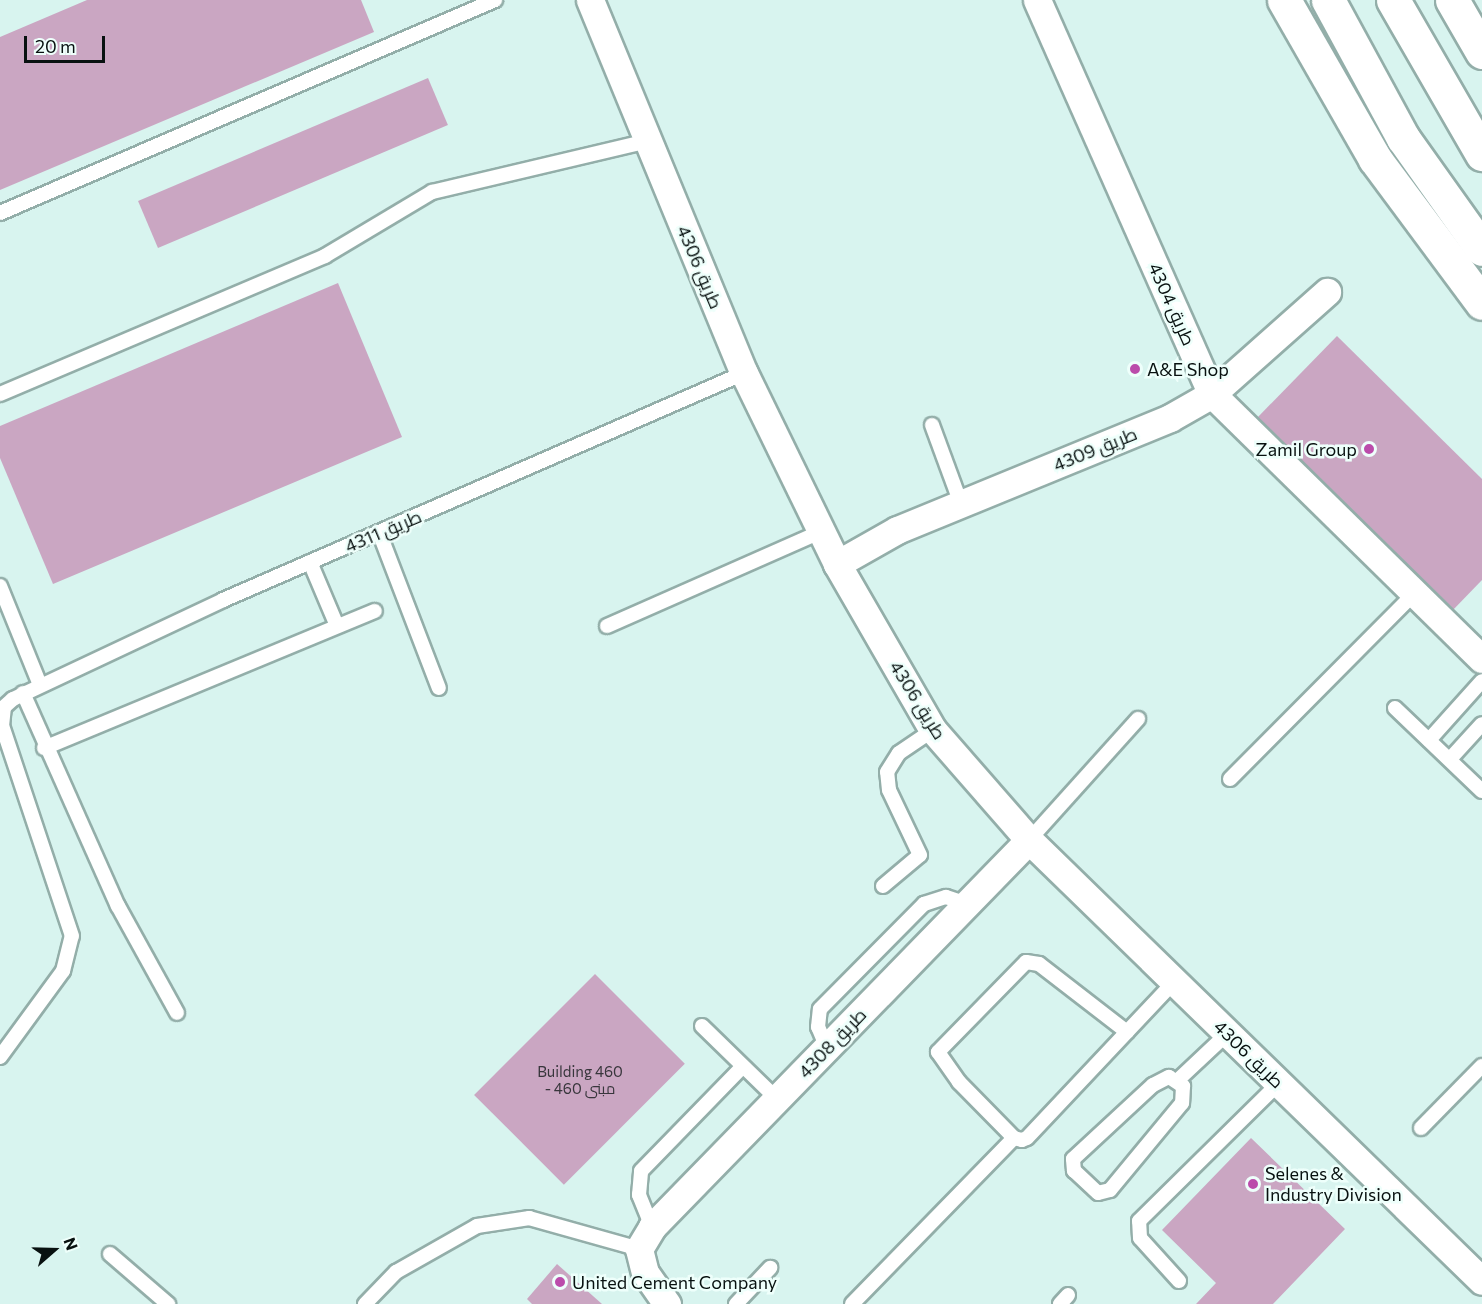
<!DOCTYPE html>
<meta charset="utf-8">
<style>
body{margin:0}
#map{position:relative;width:1482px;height:1304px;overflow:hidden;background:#d8f4ef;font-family:Commissioner,Cairo,sans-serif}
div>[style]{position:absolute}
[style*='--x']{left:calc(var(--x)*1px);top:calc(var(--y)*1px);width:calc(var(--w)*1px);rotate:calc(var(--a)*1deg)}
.building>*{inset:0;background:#caa6c2;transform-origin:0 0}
.roads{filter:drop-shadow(2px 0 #93aea9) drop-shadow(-2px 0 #93aea9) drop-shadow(0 2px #93aea9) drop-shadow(0 -2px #93aea9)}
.service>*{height:14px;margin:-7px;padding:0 7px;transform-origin:7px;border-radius:7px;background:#fff}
.minor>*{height:27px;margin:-13.5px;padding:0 13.5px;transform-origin:13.5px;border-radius:13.5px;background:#fff}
.motorway>*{height:33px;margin:-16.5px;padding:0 16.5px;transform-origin:16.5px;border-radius:16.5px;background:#fff}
.dots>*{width:16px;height:16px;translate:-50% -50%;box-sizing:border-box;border:3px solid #eefffb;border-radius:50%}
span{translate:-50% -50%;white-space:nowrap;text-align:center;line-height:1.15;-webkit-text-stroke:5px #eefffb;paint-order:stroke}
.number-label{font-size:15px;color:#38363c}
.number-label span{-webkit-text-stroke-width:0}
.street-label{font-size:18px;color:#081110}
.poi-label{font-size:18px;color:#081110}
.left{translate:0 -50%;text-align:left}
.right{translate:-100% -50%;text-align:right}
.north{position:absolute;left:24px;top:1220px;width:60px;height:60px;-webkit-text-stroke:4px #eefffb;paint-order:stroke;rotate:70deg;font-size:16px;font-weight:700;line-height:24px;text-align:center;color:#081110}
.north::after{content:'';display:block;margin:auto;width:21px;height:27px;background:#081110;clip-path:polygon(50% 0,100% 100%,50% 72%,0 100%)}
.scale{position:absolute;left:24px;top:36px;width:81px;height:27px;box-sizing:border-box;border:3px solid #081110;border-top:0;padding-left:8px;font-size:18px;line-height:21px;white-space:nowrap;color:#081110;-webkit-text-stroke:4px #eefffb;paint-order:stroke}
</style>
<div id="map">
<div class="building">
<div style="clip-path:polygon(87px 0,361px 0,374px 32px,0 190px,0 37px)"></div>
<div style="left:428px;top:78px;width:51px;height:315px;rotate:67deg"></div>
<div style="clip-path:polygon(338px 283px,402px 437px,53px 584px,0 458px,0 426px)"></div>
<div style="clip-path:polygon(1337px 336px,1482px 479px,1482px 580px,1451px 612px,1256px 419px)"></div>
<div style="left:595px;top:974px;width:127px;height:171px;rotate:45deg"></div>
<div style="clip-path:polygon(1251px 1138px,1345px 1229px,1273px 1304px,1196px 1304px,1216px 1283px,1162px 1230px)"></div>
<div style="clip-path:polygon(557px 1264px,602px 1304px,532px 1304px,527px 1299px)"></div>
</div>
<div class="roads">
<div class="service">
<div style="--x:0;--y:213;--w:539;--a:-23.28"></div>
<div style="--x:0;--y:394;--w:353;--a:-23"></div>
<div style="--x:325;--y:256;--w:125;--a:-30.9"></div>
<div style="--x:432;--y:192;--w:222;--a:-13.3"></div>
<div style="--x:932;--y:425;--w:84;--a:69.8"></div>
<div style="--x:379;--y:532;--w:167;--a:69"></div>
<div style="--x:310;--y:562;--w:69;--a:67.1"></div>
<div style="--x:0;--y:586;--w:107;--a:68"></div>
<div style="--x:607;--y:626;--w:235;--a:-23.8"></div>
<div style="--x:23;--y:693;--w:233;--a:66"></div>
<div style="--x:118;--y:906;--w:122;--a:61.1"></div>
<div style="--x:1395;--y:708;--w:120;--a:43.7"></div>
<div style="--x:1429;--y:740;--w:79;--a:-48.1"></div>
<div style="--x:44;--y:748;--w:358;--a:-22.5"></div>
<div style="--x:1450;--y:759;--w:47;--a:-47.6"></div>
<div style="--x:1230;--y:779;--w:262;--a:-45.2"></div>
<div style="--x:1029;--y:840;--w:163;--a:-48"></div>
<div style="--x:883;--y:886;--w:48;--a:-40"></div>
<div style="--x:920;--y:855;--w:72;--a:-115.5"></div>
<div style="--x:889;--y:790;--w:18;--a:-96"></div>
<div style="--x:887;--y:772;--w:22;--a:-58"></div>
<div style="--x:899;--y:753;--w:41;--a:-34.1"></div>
<div style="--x:702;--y:1026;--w:105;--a:44.2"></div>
<div style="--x:1127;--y:1032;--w:111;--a:-142.3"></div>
<div style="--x:1039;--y:964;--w:13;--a:-171"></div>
<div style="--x:1026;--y:962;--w:126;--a:134.4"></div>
<div style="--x:938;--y:1052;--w:37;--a:55"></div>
<div style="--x:959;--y:1082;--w:78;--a:45.5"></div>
<div style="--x:1014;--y:1138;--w:8;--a:14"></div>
<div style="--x:1022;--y:1140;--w:5;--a:-22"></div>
<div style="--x:1027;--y:1138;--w:216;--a:-46.7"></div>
<div style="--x:827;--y:1048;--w:23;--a:-113"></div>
<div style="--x:818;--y:1027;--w:18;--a:-84"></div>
<div style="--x:820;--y:1009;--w:148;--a:-45.3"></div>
<div style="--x:924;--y:904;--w:23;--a:-18"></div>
<div style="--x:946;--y:897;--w:22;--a:18"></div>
<div style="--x:0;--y:1057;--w:107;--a:-53.8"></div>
<div style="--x:63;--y:971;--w:36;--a:-76"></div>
<div style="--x:72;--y:936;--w:221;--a:-108.4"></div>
<div style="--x:2;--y:726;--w:19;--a:-84"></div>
<div style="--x:4;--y:707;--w:12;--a:-42"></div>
<div style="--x:13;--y:699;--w:232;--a:-25.2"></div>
<div style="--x:223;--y:600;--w:568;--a:-23.54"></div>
<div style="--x:1169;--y:1077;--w:17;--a:33"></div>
<div style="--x:1183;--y:1086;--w:17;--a:93"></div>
<div style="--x:1182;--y:1103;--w:113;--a:129.6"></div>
<div style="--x:1110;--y:1190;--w:12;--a:166"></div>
<div style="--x:1098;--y:1193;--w:33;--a:-137"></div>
<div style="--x:1074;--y:1171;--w:12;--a:-95"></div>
<div style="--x:1073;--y:1159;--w:109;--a:-42.8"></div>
<div style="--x:1153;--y:1085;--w:18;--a:-27"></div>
<div style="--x:1179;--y:1079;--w:67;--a:-43.2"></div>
<div style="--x:1421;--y:1128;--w:87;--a:-45.5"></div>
<div style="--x:652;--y:1227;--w:35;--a:-112"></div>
<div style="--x:639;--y:1195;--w:24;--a:-85"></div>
<div style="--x:641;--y:1171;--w:146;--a:-45.8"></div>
<div style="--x:110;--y:1254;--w:77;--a:40.8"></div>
<div style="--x:1179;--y:1281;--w:58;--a:-132.2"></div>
<div style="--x:1140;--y:1238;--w:17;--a:-93"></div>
<div style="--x:1139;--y:1221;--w:197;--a:-44.6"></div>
<div style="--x:365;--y:1304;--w:45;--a:-45.9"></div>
<div style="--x:396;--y:1272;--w:93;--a:-29.6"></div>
<div style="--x:477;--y:1226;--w:53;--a:-8.7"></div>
<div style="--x:529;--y:1218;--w:114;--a:15.7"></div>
<div style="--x:736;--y:1304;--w:50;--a:-46.6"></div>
<div style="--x:852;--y:1304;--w:232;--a:-45.7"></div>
<div style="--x:1060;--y:1304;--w:12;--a:-48"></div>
</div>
<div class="minor">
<div style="--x:590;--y:0;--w:404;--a:67.6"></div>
<div style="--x:744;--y:373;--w:212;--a:64"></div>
<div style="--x:837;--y:564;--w:192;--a:60"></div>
<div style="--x:933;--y:730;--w:146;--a:48.9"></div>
<div style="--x:1029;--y:840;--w:632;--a:44.23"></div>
<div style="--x:1037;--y:0;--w:431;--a:66.1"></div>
<div style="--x:1212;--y:394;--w:378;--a:44.5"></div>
<div style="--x:837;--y:564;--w:69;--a:-29.5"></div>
<div style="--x:897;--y:530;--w:295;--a:-22.3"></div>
<div style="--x:1170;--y:418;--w:48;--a:-29.7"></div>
<div style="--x:1212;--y:394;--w:154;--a:-41.6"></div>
<div style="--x:667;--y:1304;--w:38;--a:-125"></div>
<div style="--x:645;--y:1273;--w:25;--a:-104"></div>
<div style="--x:639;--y:1249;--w:26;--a:-59"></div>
<div style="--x:652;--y:1227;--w:540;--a:-45.75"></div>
</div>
<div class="motorway">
<div style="--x:1284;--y:0;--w:183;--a:60.2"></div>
<div style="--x:1375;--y:159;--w:179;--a:53.4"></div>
<div style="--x:1328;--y:0;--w:157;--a:61.5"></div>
<div style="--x:1403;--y:138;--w:136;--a:54.6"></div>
<div style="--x:1393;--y:0;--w:178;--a:60"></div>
<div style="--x:1452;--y:0;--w:60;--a:60"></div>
</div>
</div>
<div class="dots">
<div style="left:1135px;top:369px;background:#bb4cab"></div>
<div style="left:1369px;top:449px;background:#bb4cab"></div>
<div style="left:1253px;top:1184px;background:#bb4cab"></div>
<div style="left:560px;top:1282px;background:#bb4cab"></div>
</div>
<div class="number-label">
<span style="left:580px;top:1080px">Building 460<br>- مبنى 460</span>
</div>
<div class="street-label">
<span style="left:700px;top:267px;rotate:67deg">طريق 4306</span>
<span style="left:1172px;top:304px;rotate:66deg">طريق 4304</span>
<span style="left:1095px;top:449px;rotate:-22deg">طريق 4309</span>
<span style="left:383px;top:531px;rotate:-23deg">طريق 4311</span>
<span style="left:918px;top:700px;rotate:58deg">طريق 4306</span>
<span style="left:832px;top:1043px;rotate:-46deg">طريق 4308</span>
<span style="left:1249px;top:1054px;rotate:44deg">طريق 4306</span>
</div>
<div class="poi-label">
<span class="left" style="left:1147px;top:369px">A&amp;E Shop</span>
<span class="right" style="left:1357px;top:449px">Zamil Group</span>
<span class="left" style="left:1265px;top:1184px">Selenes &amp;<br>Industry Division</span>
<span class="left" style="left:572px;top:1282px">United Cement Company</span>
</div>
<div class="north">N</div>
<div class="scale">20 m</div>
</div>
